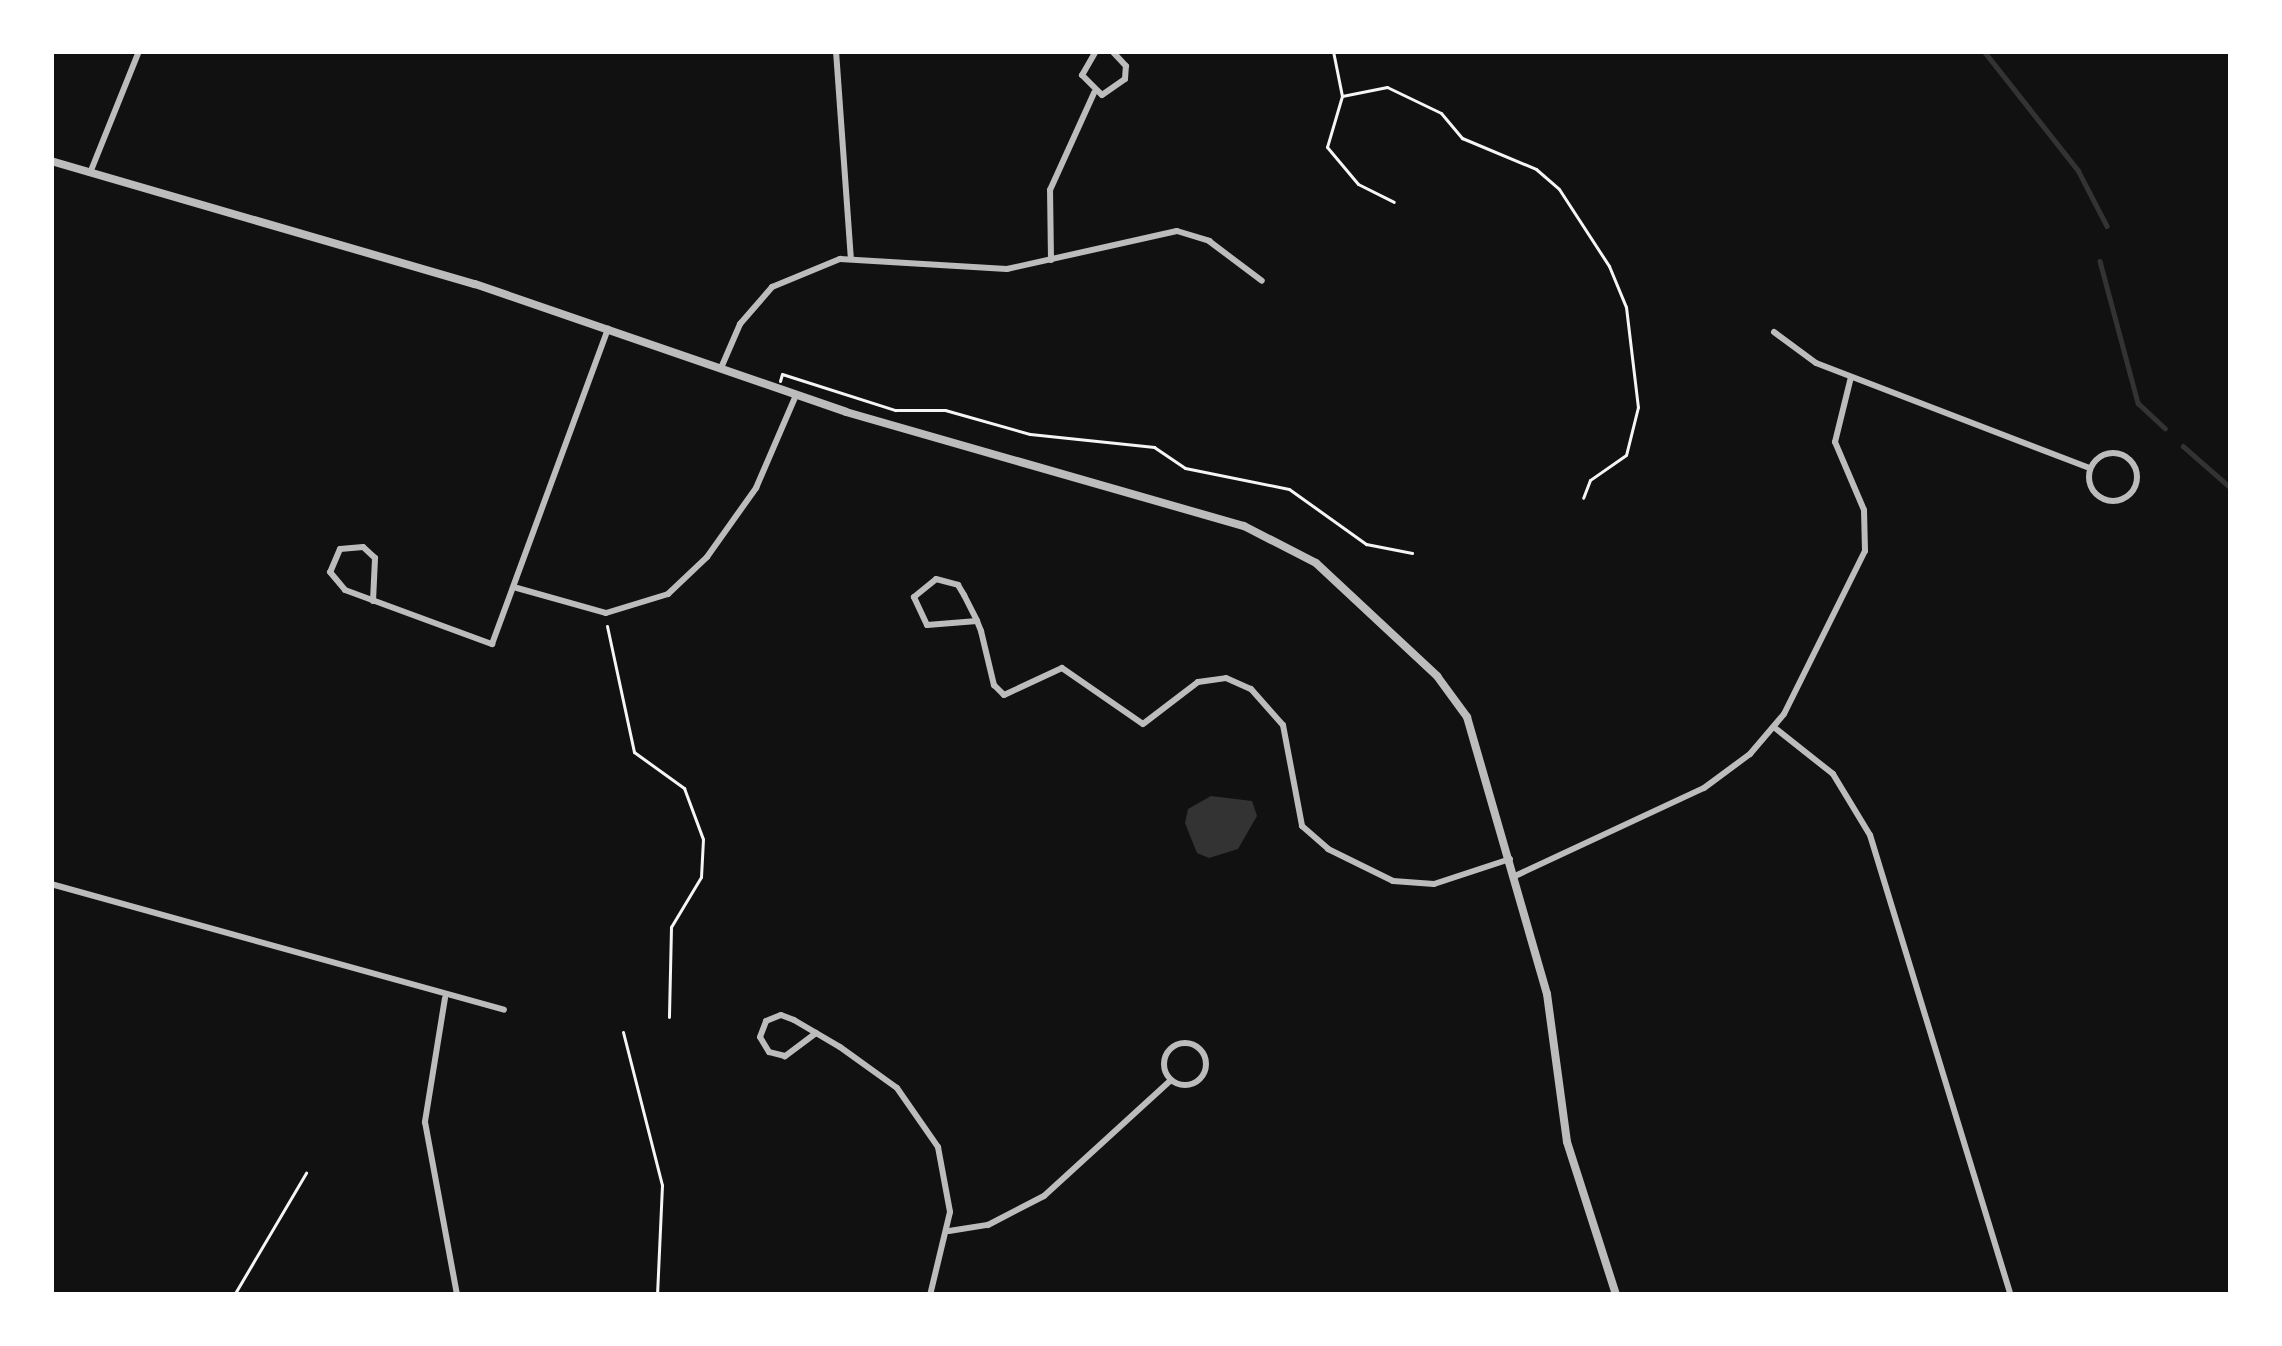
<!DOCTYPE html>
<style>
body{margin:0}
#map{position:relative;width:2282px;height:1346px;overflow:hidden;background:#111;font-family:"Varela Round",sans-serif}
div>[style]{position:absolute}
[style*='--x']{left:calc(var(--x)*1px);top:calc(var(--y)*1px);width:calc(var(--w)*1px);rotate:calc(var(--a)*1deg)}
.water>*{inset:0;background:#333}
.stream>*{height:4.5px;margin:-2.25px;padding:0 2.25px;transform-origin:2.25px;border-radius:2.25px;background:#333}
.path>*{height:3px;margin:-1.5px;padding:0 1.5px;transform-origin:1.5px;border-radius:1.5px;background:#f5f5f5}
.minor>*{height:6px;margin:-3px;padding:0 3px;transform-origin:3px;border-radius:3px;background:#bcbcbc}
.minor>.ring{margin:-3px;padding:0;box-sizing:content-box;background:none;border:6px solid #bcbcbc;border-radius:50%}
.tertiary>*{height:8px;margin:-4px;padding:0 4px;transform-origin:4px;border-radius:4px;background:#bcbcbc}
span{translate:-50% -50%;white-space:nowrap;text-align:center;line-height:1.15;-webkit-text-stroke:12px #fff;paint-order:stroke}
.frame{position:absolute;inset:0;border:54px solid #fff;pointer-events:none}
</style>
<div id="map">
<div class="water">
<div style="clip-path:polygon(1211px 796px,1252px 801px,1257px 816px,1238px 849px,1209px 858px,1197px 853px,1185px 823px,1188px 809px)"></div>
</div>
<div class="stream">
<div style="--x:1984;--y:51;--w:152;--a:51.7"></div>
<div style="--x:2078;--y:170;--w:63;--a:62.6"></div>
<div style="--x:2100;--y:261;--w:147;--a:75"></div>
<div style="--x:2138;--y:403;--w:37;--a:43"></div>
<div style="--x:2183;--y:446;--w:64;--a:41.2"></div>
</div>
<div class="path">
<div style="--x:1333;--y:51;--w:46;--a:78.7"></div>
<div style="--x:1342;--y:96;--w:53;--a:106.4"></div>
<div style="--x:1327;--y:147;--w:48;--a:50"></div>
<div style="--x:1358;--y:184;--w:40;--a:26.6"></div>
<div style="--x:1342;--y:96;--w:46;--a:-11.3"></div>
<div style="--x:1387;--y:87;--w:60;--a:25.7"></div>
<div style="--x:1441;--y:113;--w:33;--a:50"></div>
<div style="--x:1462;--y:138;--w:80;--a:22.7"></div>
<div style="--x:1536;--y:169;--w:30;--a:41"></div>
<div style="--x:1559;--y:189;--w:92;--a:57"></div>
<div style="--x:1609;--y:266;--w:44;--a:67.5"></div>
<div style="--x:1626;--y:307;--w:101;--a:83.2"></div>
<div style="--x:1638;--y:407;--w:49;--a:104"></div>
<div style="--x:1626;--y:455;--w:44;--a:145.2"></div>
<div style="--x:1590;--y:480;--w:19;--a:111"></div>
<div style="--x:780;--y:381;--w:7;--a:-74"></div>
<div style="--x:782;--y:374;--w:119;--a:17.7"></div>
<div style="--x:895;--y:410;--w:50;--a:0"></div>
<div style="--x:945;--y:410;--w:88;--a:15.8"></div>
<div style="--x:1030;--y:434;--w:125;--a:6"></div>
<div style="--x:1154;--y:447;--w:37;--a:34"></div>
<div style="--x:1185;--y:468;--w:106;--a:11.4"></div>
<div style="--x:1289;--y:489;--w:95;--a:35.5"></div>
<div style="--x:1366;--y:544;--w:47;--a:11.1"></div>
<div style="--x:607;--y:626;--w:129;--a:77.9"></div>
<div style="--x:634;--y:752;--w:62;--a:35.8"></div>
<div style="--x:684;--y:788;--w:54;--a:69.6"></div>
<div style="--x:703;--y:839;--w:38;--a:93"></div>
<div style="--x:701;--y:877;--w:58;--a:121"></div>
<div style="--x:671;--y:927;--w:90;--a:91.3"></div>
<div style="--x:623;--y:1032;--w:158;--a:75.7"></div>
<div style="--x:662;--y:1185;--w:110;--a:92.6"></div>
<div style="--x:234;--y:1295;--w:142;--a:-59.5"></div>
</div>
<div class="minor">
<div style="--x:836;--y:51;--w:208;--a:85.9"></div>
<div style="--x:1096;--y:51;--w:28;--a:120"></div>
<div style="--x:1082;--y:75;--w:28;--a:45"></div>
<div style="--x:1102;--y:95;--w:28;--a:-35"></div>
<div style="--x:1125;--y:79;--w:13;--a:-86"></div>
<div style="--x:1126;--y:66;--w:21;--a:-133"></div>
<div style="--x:90;--y:173;--w:131;--a:-68.1"></div>
<div style="--x:1051;--y:260;--w:70;--a:-90.8"></div>
<div style="--x:1050;--y:190;--w:107;--a:-65.6"></div>
<div style="--x:1774;--y:332;--w:52;--a:36.4"></div>
<div style="--x:1816;--y:363;--w:293;--a:21"></div>
<div style="--x:721;--y:368;--w:48;--a:-66.6"></div>
<div style="--x:740;--y:324;--w:49;--a:-49.1"></div>
<div style="--x:772;--y:287;--w:74;--a:-22.4"></div>
<div style="--x:840;--y:259;--w:167;--a:3.4"></div>
<div style="--x:1007;--y:269;--w:174;--a:-12.6"></div>
<div style="--x:1177;--y:231;--w:34;--a:17"></div>
<div style="--x:1209;--y:241;--w:66;--a:37"></div>
<div class="ring" style="left:2089px;top:453px;width:42px;height:42px"></div>
<div style="--x:517;--y:588;--w:92;--a:15.7"></div>
<div style="--x:606;--y:613;--w:65;--a:-17"></div>
<div style="--x:668;--y:594;--w:54;--a:-43.5"></div>
<div style="--x:707;--y:557;--w:85;--a:-54.6"></div>
<div style="--x:756;--y:488;--w:101;--a:-66.7"></div>
<div style="--x:373;--y:601;--w:43;--a:-87.3"></div>
<div style="--x:375;--y:558;--w:16;--a:-137"></div>
<div style="--x:363;--y:547;--w:23;--a:175"></div>
<div style="--x:340;--y:549;--w:25;--a:113"></div>
<div style="--x:330;--y:572;--w:23;--a:50"></div>
<div style="--x:345;--y:590;--w:157;--a:20.2"></div>
<div style="--x:492;--y:644;--w:336;--a:-69.8"></div>
<div style="--x:977;--y:621;--w:50;--a:175.4"></div>
<div style="--x:927;--y:625;--w:31;--a:-115"></div>
<div style="--x:914;--y:597;--w:28;--a:-39"></div>
<div style="--x:936;--y:579;--w:23;--a:15"></div>
<div style="--x:958;--y:585;--w:12;--a:59"></div>
<div style="--x:964;--y:595;--w:29;--a:63"></div>
<div style="--x:977;--y:621;--w:11;--a:68"></div>
<div style="--x:981;--y:631;--w:56;--a:76.5"></div>
<div style="--x:994;--y:685;--w:14;--a:45"></div>
<div style="--x:1004;--y:695;--w:64;--a:-25"></div>
<div style="--x:1062;--y:668;--w:98;--a:34.7"></div>
<div style="--x:1143;--y:724;--w:69;--a:-37.4"></div>
<div style="--x:1198;--y:682;--w:28;--a:-8"></div>
<div style="--x:1226;--y:678;--w:27;--a:24"></div>
<div style="--x:1251;--y:689;--w:48;--a:48.4"></div>
<div style="--x:1283;--y:725;--w:103;--a:79.3"></div>
<div style="--x:1302;--y:826;--w:35;--a:41"></div>
<div style="--x:1328;--y:849;--w:72;--a:26.2"></div>
<div style="--x:1393;--y:881;--w:41;--a:4.2"></div>
<div style="--x:1434;--y:884;--w:80;--a:-18.2"></div>
<div style="--x:1775;--y:728;--w:74;--a:38.4"></div>
<div style="--x:1833;--y:774;--w:71;--a:58.8"></div>
<div style="--x:1870;--y:835;--w:481;--a:73"></div>
<div style="--x:1515;--y:876;--w:208;--a:-25"></div>
<div style="--x:1704;--y:788;--w:57;--a:-36.5"></div>
<div style="--x:1750;--y:754;--w:52;--a:-49.6"></div>
<div style="--x:1784;--y:714;--w:182;--a:-63.6"></div>
<div style="--x:1865;--y:551;--w:41;--a:-91.4"></div>
<div style="--x:1864;--y:510;--w:74;--a:-113.1"></div>
<div style="--x:1835;--y:442;--w:67;--a:-76.2"></div>
<div style="--x:51;--y:884;--w:470;--a:15.5"></div>
<div style="--x:445;--y:998;--w:126;--a:99.2"></div>
<div style="--x:425;--y:1122;--w:176;--a:79.5"></div>
<div style="--x:816;--y:1033;--w:39;--a:143"></div>
<div style="--x:785;--y:1056;--w:16;--a:-166"></div>
<div style="--x:769;--y:1052;--w:17;--a:-121"></div>
<div style="--x:760;--y:1037;--w:17;--a:-69"></div>
<div style="--x:766;--y:1021;--w:16;--a:-22"></div>
<div style="--x:781;--y:1015;--w:14;--a:21"></div>
<div style="--x:794;--y:1020;--w:53;--a:30.4"></div>
<div style="--x:840;--y:1047;--w:70;--a:35.7"></div>
<div style="--x:897;--y:1088;--w:72;--a:55.2"></div>
<div style="--x:938;--y:1147;--w:66;--a:79.5"></div>
<div style="--x:950;--y:1212;--w:85;--a:103.5"></div>
<div class="ring" style="left:1164px;top:1043px;width:36px;height:36px"></div>
<div style="--x:949;--y:1231;--w:39;--a:-9"></div>
<div style="--x:988;--y:1225;--w:63;--a:-27.4"></div>
<div style="--x:1044;--y:1196;--w:172;--a:-42.4"></div>
</div>
<div class="tertiary">
<div style="--x:51;--y:161;--w:441;--a:16.2"></div>
<div style="--x:475;--y:284;--w:392;--a:19"></div>
<div style="--x:846;--y:412;--w:414;--a:16"></div>
<div style="--x:1244;--y:526;--w:81;--a:27.2"></div>
<div style="--x:1316;--y:563;--w:166;--a:43"></div>
<div style="--x:1437;--y:676;--w:51;--a:53.8"></div>
<div style="--x:1467;--y:717;--w:288;--a:73.9"></div>
<div style="--x:1547;--y:994;--w:149;--a:82.3"></div>
<div style="--x:1567;--y:1142;--w:161;--a:72.2"></div>
</div>
<div class="frame"></div>
</div>
